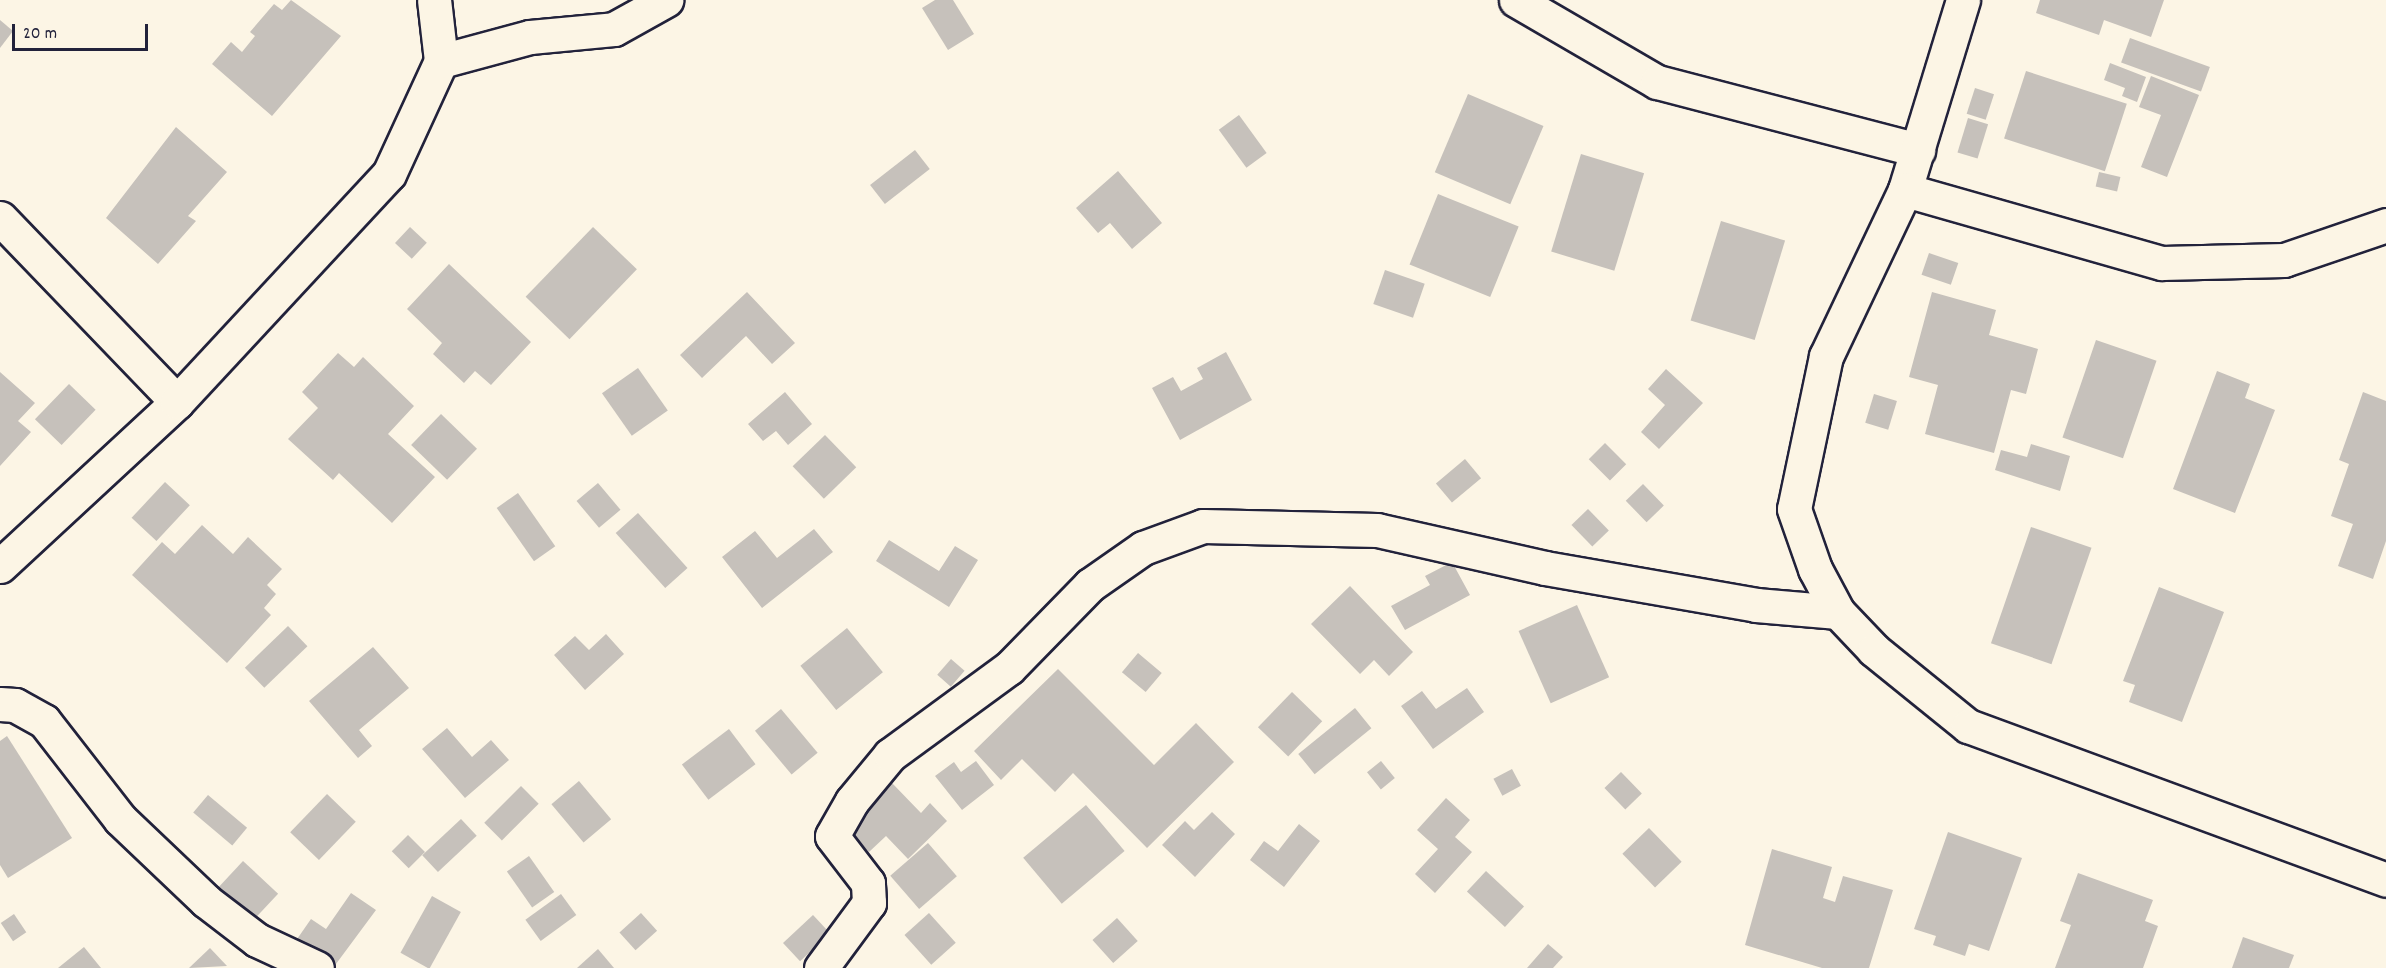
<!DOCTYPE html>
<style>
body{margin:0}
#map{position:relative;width:2386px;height:968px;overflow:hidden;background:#fcf5e5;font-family:Dekko,sans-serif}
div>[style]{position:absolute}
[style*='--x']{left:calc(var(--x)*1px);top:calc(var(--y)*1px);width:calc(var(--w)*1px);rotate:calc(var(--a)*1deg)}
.building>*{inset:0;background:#c6c1bb;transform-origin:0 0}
.roads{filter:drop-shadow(2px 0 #22223b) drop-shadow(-2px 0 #22223b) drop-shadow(0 2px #22223b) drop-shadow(0 -2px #22223b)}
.minor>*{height:33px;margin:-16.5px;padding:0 16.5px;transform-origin:16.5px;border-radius:16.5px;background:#fcf5e5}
span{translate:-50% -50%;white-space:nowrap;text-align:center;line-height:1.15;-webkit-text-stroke:4.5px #fcf5e5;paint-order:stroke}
.scale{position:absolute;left:12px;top:24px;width:136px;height:27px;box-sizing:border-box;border:3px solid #22223b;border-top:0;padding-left:8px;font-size:18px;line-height:21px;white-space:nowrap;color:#22223b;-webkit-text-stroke:4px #fcf5e5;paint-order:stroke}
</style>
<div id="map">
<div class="building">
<div style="clip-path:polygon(291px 0,341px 36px,272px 116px,212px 64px,231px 42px,242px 52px,255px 36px,250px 32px,274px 4px,282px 10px)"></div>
<div style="clip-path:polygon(935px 0,953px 0,974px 34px,948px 50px,922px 8px)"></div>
<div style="clip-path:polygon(2040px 0,2164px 0,2151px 37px,2104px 20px,2099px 35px,2036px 13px)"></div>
<div style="clip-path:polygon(0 20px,13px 31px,0 48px)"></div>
<div style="left:2130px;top:38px;width:85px;height:26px;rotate:20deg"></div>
<div style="clip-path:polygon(2110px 63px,2146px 77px,2137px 102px,2122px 96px,2125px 88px,2104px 80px)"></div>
<div style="left:2026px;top:71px;width:106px;height:71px;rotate:18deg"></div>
<div style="clip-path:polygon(2151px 76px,2199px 95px,2167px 177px,2141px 167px,2161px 115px,2139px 107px)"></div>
<div style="left:1975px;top:88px;width:20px;height:27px;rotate:18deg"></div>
<div style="left:1468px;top:94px;width:82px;height:85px;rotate:23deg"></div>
<div style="left:1239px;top:115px;width:47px;height:25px;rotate:54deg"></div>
<div style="left:1968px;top:118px;width:21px;height:36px;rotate:17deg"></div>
<div style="clip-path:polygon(176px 127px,227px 172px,188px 216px,196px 221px,158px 264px,106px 218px)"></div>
<div style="left:915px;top:150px;width:24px;height:57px;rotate:52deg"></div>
<div style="left:1581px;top:154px;width:66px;height:102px;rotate:17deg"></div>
<div style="clip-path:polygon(1118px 171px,1162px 223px,1132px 249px,1110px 223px,1098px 233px,1076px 208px)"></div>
<div style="left:2099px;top:172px;width:22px;height:15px;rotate:13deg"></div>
<div style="left:1438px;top:194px;width:87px;height:76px;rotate:22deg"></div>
<div style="left:1721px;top:221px;width:67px;height:104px;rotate:17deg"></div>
<div style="left:410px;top:227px;width:23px;height:22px;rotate:43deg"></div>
<div style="left:593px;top:227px;width:61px;height:97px;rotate:44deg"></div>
<div style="left:1929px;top:253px;width:31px;height:23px;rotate:19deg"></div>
<div style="clip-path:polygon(449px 264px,531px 342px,491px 385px,475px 371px,464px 383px,433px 354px,442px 343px,407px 309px)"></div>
<div style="left:1385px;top:270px;width:42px;height:36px;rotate:19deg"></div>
<div style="clip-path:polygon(747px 292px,795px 343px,772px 364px,746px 336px,702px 378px,680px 355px)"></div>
<div style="clip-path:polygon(1932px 292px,1996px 310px,1989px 335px,2038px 349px,2026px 394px,2011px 390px,1994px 453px,1925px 434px,1938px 385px,1909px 377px)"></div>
<div style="left:2096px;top:340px;width:64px;height:103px;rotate:19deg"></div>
<div style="clip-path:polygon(1226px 352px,1252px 400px,1180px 440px,1152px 388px,1173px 377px,1181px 391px,1203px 379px,1197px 368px)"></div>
<div style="clip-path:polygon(338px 353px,354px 367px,363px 357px,414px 406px,388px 434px,435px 477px,392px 523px,339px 473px,333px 480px,288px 439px,318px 408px,302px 392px)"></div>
<div style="left:638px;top:368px;width:52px;height:44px;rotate:55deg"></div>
<div style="clip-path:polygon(1666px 369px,1703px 403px,1659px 449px,1641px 432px,1665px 405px,1648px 389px)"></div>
<div style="clip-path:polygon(2217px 371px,2250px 384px,2245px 398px,2275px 410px,2235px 513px,2173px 489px)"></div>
<div style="clip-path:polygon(0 372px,35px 403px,18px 421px,31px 432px,0 466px)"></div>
<div style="left:69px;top:384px;width:37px;height:49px;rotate:44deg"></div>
<div style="clip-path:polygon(785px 392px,812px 424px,788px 445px,776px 431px,763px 441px,748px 424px)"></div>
<div style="clip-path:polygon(2363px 392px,2386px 401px,2386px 541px,2373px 579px,2338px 566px,2353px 524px,2331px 516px,2349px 464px,2339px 460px)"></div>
<div style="left:1874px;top:394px;width:24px;height:30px;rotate:17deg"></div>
<div style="left:441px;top:414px;width:50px;height:43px;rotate:44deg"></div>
<div style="left:825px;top:435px;width:45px;height:45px;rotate:46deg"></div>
<div style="left:1605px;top:443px;width:30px;height:23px;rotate:45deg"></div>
<div style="clip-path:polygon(2031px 444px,2070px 456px,2060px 491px,1995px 470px,2001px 450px,2027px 457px)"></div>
<div style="left:1465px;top:459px;width:25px;height:38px;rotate:50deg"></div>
<div style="left:165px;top:482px;width:34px;height:49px;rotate:43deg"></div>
<div style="left:598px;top:483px;width:35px;height:28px;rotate:50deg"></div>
<div style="left:1643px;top:484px;width:30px;height:24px;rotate:46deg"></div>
<div style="left:518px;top:493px;width:65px;height:26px;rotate:55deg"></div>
<div style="left:1588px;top:509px;width:30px;height:23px;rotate:46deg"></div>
<div style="left:638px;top:513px;width:74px;height:30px;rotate:48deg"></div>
<div style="clip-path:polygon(202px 525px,233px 554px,248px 537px,282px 569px,267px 585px,276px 594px,264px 608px,271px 615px,227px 663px,132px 575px,162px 542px,175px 554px)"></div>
<div style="left:2031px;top:527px;width:64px;height:123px;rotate:19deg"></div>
<div style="clip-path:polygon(814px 529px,833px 552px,762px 608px,722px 557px,755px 531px,777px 558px)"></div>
<div style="clip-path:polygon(889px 540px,939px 571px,955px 546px,978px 560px,949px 607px,876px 561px)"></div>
<div style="clip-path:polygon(1452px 562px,1470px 595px,1405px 630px,1391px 606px,1430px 585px,1425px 576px)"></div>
<div style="clip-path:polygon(1350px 586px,1413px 652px,1389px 676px,1374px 660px,1360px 674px,1311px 624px)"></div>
<div style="clip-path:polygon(2159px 587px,2224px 612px,2182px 722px,2129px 702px,2135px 685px,2123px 681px)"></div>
<div style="left:1577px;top:605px;width:79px;height:64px;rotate:66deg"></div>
<div style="left:288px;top:626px;width:28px;height:60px;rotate:46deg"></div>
<div style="left:847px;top:628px;width:57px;height:60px;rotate:51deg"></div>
<div style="clip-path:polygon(606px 634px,624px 654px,585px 690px,554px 655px,575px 636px,589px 650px)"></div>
<div style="clip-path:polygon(373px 647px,409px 688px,359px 730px,372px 746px,358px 758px,309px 701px)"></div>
<div style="left:1138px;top:653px;width:31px;height:25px;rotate:40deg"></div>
<div style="left:951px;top:659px;width:18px;height:21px;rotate:41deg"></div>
<div style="clip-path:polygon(1058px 669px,1154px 765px,1196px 723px,1234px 762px,1147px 848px,1073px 773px,1055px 792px,1022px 759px,1001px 780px,974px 751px)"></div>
<div style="clip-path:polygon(1467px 688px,1484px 712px,1433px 749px,1401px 706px,1422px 691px,1436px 709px)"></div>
<div style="left:1292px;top:692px;width:42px;height:49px;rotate:44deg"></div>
<div style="left:1355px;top:708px;width:26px;height:73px;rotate:51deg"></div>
<div style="left:781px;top:709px;width:57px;height:34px;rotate:50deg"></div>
<div style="clip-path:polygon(447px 728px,472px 757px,491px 740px,509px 760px,465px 798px,422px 749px)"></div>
<div style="left:729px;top:729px;width:44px;height:59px;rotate:53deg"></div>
<div style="clip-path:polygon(7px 736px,72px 838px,8px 878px,0 865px,0 741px)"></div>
<div style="clip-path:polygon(976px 761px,994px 785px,962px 810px,935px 776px,954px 762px,961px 772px)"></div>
<div style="left:1381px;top:761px;width:22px;height:18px;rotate:51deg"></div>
<div style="left:1512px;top:769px;width:19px;height:21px;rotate:62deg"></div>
<div style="left:1621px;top:772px;width:30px;height:23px;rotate:46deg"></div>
<div style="left:579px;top:781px;width:50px;height:36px;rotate:50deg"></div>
<div style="clip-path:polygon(892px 783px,921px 813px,930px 803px,947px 821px,908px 859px,886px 836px,869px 852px,845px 827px)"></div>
<div style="left:521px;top:786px;width:25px;height:52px;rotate:45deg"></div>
<div style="left:327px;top:794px;width:40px;height:53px;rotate:44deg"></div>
<div style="left:208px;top:795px;width:51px;height:23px;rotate:40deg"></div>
<div style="clip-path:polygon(1446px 798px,1470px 820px,1455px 837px,1472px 852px,1435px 893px,1415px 874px,1438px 849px,1417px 830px)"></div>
<div style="left:1086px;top:805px;width:60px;height:82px;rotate:50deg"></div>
<div style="clip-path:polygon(1212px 812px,1235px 834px,1195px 877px,1162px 845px,1185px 821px,1194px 830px)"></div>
<div style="left:461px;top:819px;width:23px;height:53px;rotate:47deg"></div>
<div style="clip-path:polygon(1299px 824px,1320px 841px,1284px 887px,1250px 860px,1264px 841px,1278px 851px)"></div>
<div style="left:1649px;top:828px;width:47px;height:37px;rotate:46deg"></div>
<div style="clip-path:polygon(1948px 832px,2022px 858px,1989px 951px,1969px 944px,1965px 956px,1933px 945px,1936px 936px,1914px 929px)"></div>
<div style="left:408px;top:835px;width:24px;height:23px;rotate:45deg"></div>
<div style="left:928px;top:843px;width:44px;height:50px;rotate:49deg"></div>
<div style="clip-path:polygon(1772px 849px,1832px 867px,1823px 898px,1835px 902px,1843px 876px,1893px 890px,1869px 968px,1822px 968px,1745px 945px)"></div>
<div style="left:529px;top:856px;width:44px;height:27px;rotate:55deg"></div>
<div style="left:243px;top:861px;width:48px;height:42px;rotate:43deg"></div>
<div style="left:1486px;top:871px;width:52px;height:28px;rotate:43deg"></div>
<div style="clip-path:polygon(2078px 873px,2153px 900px,2145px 921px,2158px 926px,2143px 968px,2055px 968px,2071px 925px,2060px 921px)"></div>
<div style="clip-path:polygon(351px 893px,376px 910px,333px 968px,295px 942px,311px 919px,326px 929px)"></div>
<div style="left:561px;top:894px;width:26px;height:44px;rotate:54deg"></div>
<div style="left:432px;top:896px;width:33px;height:65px;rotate:29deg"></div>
<div style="left:641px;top:913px;width:24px;height:29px;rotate:48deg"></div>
<div style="left:929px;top:913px;width:40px;height:33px;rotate:48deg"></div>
<div style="left:14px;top:914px;width:22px;height:16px;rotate:56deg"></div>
<div style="left:813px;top:915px;width:25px;height:41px;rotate:47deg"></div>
<div style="left:1117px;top:918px;width:31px;height:33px;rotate:48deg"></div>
<div style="clip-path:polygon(2243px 937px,2294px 955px,2289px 968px,2232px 968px)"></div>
<div style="clip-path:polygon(1548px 944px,1563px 957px,1553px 968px,1527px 968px)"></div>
<div style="clip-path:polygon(84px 947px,101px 968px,58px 968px)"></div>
<div style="clip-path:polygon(210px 948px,227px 966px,189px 968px)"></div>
<div style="clip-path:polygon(598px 949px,614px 968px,577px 968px)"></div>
</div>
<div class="roads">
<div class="minor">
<div style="--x:1516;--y:0;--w:163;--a:30.2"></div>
<div style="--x:1657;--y:82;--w:270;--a:14.6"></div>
<div style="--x:1963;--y:0;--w:199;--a:107"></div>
<div style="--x:1905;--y:190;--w:184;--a:115.4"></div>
<div style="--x:1826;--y:356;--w:156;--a:101.8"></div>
<div style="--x:1794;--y:509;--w:64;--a:70.7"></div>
<div style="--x:1815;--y:569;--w:49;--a:61.9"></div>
<div style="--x:1838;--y:612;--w:52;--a:46.5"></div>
<div style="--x:1874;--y:650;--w:121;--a:39"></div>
<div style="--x:1968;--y:726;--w:445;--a:20.2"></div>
<div style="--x:441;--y:61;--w:92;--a:-15.1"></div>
<div style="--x:530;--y:37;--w:84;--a:-5.4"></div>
<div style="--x:614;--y:29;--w:60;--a:-29.1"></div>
<div style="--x:1905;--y:190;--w:267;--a:15.9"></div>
<div style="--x:2162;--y:263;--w:122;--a:-1.4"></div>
<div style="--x:2284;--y:260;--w:108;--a:-18.9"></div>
<div style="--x:0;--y:218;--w:255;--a:46.1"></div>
<div style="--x:0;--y:566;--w:241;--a:-42.8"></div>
<div style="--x:177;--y:402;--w:311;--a:-47.1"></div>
<div style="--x:389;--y:174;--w:124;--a:-65.3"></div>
<div style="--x:441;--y:61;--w:61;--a:-96.5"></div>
<div style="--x:0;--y:704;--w:15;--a:4"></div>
<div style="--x:15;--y:705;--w:33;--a:29"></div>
<div style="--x:44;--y:721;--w:124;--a:52.2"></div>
<div style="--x:120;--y:819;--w:119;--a:43.6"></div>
<div style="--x:206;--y:901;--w:64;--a:37.4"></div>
<div style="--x:257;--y:940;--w:66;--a:25"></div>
<div style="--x:821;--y:968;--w:81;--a:-53.6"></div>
<div style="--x:869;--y:903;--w:20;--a:-93"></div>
<div style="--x:868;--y:883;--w:59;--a:-127.5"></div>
<div style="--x:832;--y:836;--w:40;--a:-60.3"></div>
<div style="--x:852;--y:801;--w:60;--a:-50.4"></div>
<div style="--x:890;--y:755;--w:147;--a:-36.2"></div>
<div style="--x:1009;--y:668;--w:116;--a:-45.7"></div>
<div style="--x:1090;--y:585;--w:65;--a:-34.9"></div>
<div style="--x:1143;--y:548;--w:64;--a:-20.1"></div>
<div style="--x:1203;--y:526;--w:174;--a:1.3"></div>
<div style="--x:1377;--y:530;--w:172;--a:12.7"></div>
<div style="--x:1545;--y:568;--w:214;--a:9.9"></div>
<div style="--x:1756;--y:605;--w:82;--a:4.9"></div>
</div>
</div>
<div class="scale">20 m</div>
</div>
